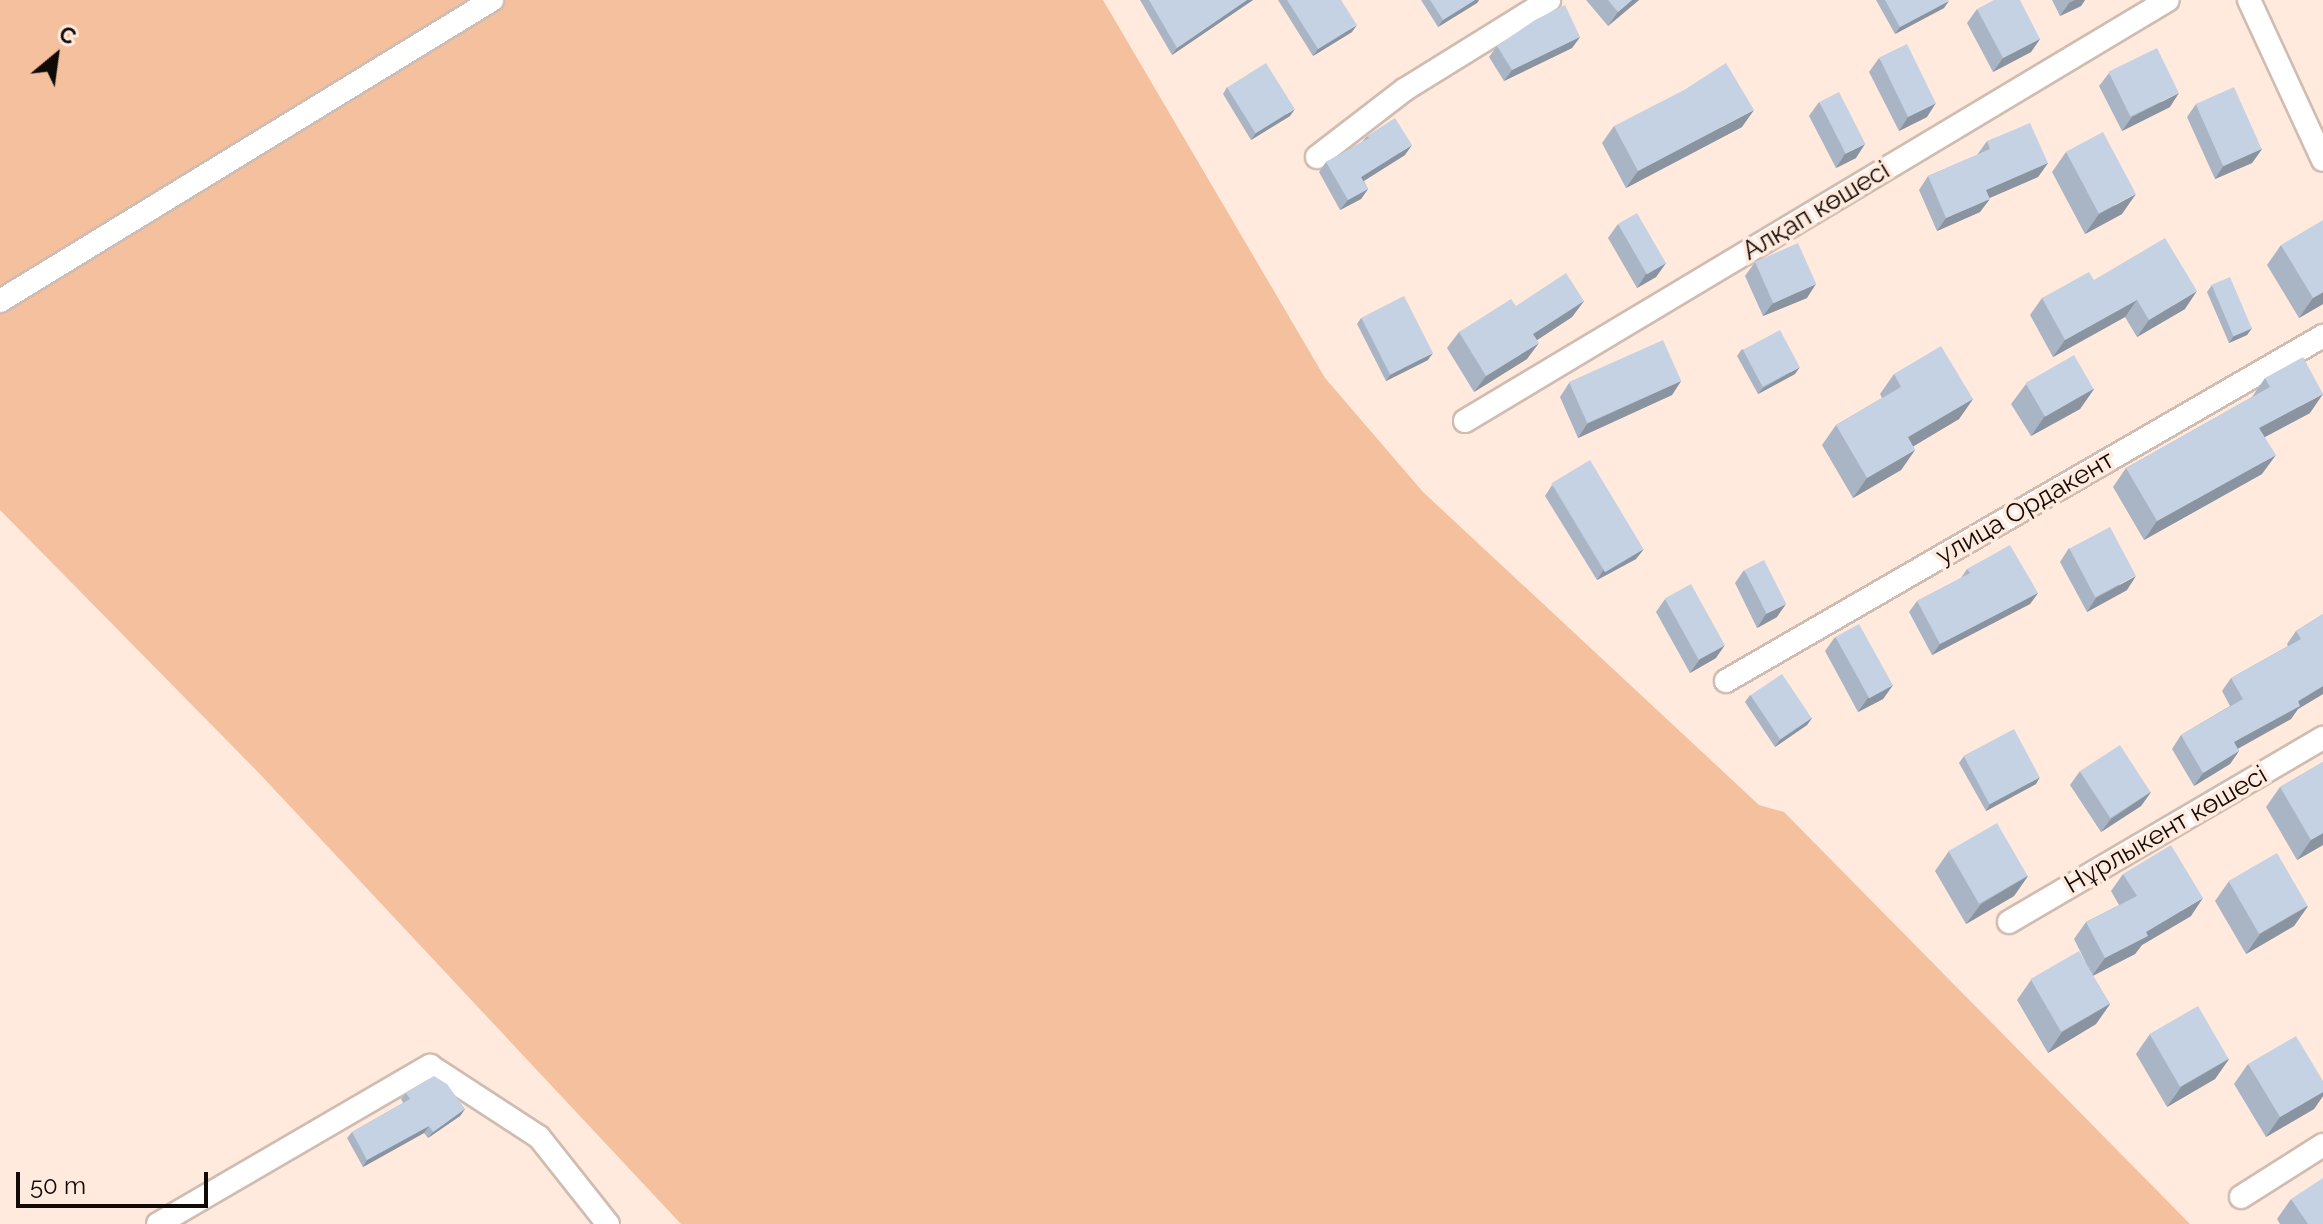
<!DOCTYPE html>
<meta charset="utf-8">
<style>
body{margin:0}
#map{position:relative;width:2323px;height:1224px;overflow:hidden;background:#ffeadd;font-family:Raleway,sans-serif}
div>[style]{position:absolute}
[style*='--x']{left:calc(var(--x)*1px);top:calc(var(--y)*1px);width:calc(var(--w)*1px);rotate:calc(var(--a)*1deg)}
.green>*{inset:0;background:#f5c09d}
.roads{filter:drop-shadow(2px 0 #d0bcb0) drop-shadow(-2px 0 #d0bcb0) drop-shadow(0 2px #d0bcb0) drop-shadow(0 -2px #d0bcb0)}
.street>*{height:22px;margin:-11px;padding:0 11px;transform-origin:11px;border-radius:11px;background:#fff}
.wall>*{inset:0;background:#a9b5c4}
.shaded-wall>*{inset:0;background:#8a93a0}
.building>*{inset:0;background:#c5d2e4;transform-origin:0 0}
span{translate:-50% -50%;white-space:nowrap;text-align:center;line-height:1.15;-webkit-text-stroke:7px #ffeadd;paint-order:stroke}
.street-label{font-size:26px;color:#110b07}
.north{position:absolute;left:16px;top:16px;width:80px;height:80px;-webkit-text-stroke:6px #ffeadd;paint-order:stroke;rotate:29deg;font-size:22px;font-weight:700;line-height:32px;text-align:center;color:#110b07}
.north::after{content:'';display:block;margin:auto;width:28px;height:36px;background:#110b07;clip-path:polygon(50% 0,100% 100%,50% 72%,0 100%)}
.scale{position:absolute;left:16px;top:1172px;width:192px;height:36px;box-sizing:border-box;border:4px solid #110b07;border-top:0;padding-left:10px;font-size:24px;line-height:28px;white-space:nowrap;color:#110b07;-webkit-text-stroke:6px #ffeadd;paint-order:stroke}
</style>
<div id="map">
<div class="green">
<div style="clip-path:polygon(0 0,1103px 0,1325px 378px,1423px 492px,1759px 805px,1784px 812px,2190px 1224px,681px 1224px,257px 771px,0 510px)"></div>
</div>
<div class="roads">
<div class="street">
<div style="--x:2249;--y:0;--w:176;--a:65.2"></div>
<div style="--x:1317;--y:157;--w:110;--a:-37.6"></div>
<div style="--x:1404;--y:90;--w:171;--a:-31.8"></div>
<div style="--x:0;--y:301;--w:577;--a:-31.46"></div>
<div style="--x:1465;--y:421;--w:819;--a:-30.92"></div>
<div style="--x:1726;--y:681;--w:690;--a:-30.02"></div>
<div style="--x:2009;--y:922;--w:364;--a:-30.4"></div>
<div style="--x:2241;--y:1197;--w:97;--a:-32.4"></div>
<div style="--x:158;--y:1224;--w:315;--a:-30.2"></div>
<div style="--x:430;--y:1066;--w:130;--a:33.1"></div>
<div style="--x:539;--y:1137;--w:111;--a:51.6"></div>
</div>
</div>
<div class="wall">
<div style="clip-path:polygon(1140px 0,1253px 0,1172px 55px)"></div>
<div style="clip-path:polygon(1278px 0,1341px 0,1352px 32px,1313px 56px)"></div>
<div style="clip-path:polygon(1421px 0,1479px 0,1477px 3px,1438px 27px)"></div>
<div style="clip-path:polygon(1586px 0,1639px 0,1608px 26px)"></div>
<div style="clip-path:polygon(1876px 0,1948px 0,1944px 8px,1895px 34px)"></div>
<div style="clip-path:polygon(2052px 0,2085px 0,2081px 6px,2060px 16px)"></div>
<div style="clip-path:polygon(1977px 9px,2040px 39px,2031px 52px,1993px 72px,1967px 23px)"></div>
<div style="clip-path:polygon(1580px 37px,1572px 48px,1504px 81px,1489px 57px,1497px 46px)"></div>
<div style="clip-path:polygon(1879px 58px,1927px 117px,1899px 131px,1869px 72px)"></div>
<div style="clip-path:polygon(2109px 73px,2170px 107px,2122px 131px,2099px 86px)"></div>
<div style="clip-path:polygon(1227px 87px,1290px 116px,1251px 140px,1223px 94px)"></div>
<div style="clip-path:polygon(1819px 102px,1856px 158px,1836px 168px,1809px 116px)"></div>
<div style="clip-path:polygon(2196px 104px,2262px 149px,2252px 163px,2215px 179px,2187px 117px)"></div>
<div style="clip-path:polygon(1614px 126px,1742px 127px,1626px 188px,1602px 143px)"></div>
<div style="clip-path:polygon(1367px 136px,1405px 155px,1364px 181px,1368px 189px,1361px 199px,1340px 210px,1319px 172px,1326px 162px,1362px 142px)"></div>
<div style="clip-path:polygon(1987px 141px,2048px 163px,2038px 177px,1989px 198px,1980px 212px,1937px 231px,1919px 190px,1928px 176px,1977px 155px)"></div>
<div style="clip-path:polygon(2066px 152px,2122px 214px,2085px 234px,2052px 172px)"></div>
<div style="clip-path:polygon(1618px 224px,1666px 263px,1656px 277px,1637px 288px,1608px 238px)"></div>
<div style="clip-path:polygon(2281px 245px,2323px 304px,2299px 318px,2267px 265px)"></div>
<div style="clip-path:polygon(1755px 262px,1807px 298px,1763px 316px,1745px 276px)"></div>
<div style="clip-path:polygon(2094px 280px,2185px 309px,2137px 337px,2125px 317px,2053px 357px,2030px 315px,2042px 298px)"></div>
<div style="clip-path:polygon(2212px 285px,2252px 328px,2247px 335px,2229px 343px,2207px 292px)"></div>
<div style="clip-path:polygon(1584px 301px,1572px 317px,1537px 340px,1527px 359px,1474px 392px,1447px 348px,1459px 332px,1516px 306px)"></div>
<div style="clip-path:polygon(1361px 318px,1428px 360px,1386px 381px,1357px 324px)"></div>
<div style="clip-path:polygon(1742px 349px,1795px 374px,1758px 394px,1737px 356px)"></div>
<div style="clip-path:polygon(1894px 374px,1973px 399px,1959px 419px,1913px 446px,1915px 450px,1901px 470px,1853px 498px,1822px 445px,1836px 425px,1882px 398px,1880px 394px)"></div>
<div style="clip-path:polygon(2265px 378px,2310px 413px,2265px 437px,2262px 474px,2144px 540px,2113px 487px,2126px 468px,2252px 397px)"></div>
<div style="clip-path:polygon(1681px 381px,1672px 395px,1578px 438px,1560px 397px,1569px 383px)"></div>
<div style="clip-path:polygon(2026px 384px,2094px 389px,2080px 409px,2031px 436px,2011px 404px)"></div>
<div style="clip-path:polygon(1552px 485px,1636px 559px,1597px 580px,1545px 496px)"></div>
<div style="clip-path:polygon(2069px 548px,2127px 590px,2087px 612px,2060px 562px)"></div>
<div style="clip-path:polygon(1967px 569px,2038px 593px,2030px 604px,1932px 655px,1909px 612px,1917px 601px,1961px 578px)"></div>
<div style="clip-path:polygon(1744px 570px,1777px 617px,1757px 628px,1735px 583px)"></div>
<div style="clip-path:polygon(1665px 599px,1716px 658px,1690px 673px,1656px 612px)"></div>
<div style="clip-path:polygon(2323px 614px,2323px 694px,2298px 709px,2291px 719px,2238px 748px,2239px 751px,2230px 764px,2194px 786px,2172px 749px,2181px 735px,2230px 706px,2222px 691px,2231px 678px,2288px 646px,2287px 644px,2296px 631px)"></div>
<div style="clip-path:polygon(1835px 637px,1893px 685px,1883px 699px,1858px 712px,1825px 651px)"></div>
<div style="clip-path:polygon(1750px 695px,1812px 718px,1807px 725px,1775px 747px,1745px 702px)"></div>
<div style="clip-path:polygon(1964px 756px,2036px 784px,1986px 811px,1959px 763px)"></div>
<div style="clip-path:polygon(2323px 762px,2323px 845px,2297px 860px,2266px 807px,2280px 787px)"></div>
<div style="clip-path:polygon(2080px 771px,2151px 792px,2141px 806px,2101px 832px,2070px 785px)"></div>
<div style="clip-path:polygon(1949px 851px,2028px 876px,2014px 896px,1966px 924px,1935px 871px)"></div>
<div style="clip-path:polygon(2123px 874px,2191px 916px,2142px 945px,2135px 954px,2093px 976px,2110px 1004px,2096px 1024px,2048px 1053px,2017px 1000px,2031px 980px,2085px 961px,2074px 939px,2086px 922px,2119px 905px,2111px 891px)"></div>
<div style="clip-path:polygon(2229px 881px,2308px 906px,2294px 926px,2246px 954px,2215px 901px)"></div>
<div style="clip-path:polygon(2150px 1034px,2229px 1059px,2215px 1079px,2167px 1107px,2136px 1054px)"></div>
<div style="clip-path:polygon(2248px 1064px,2323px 1081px,2323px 1096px,2314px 1109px,2266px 1137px,2234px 1084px)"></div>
<div style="clip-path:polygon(406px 1093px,465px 1109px,460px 1116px,428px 1138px,424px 1133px,363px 1167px,347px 1138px,352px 1132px,403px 1103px,401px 1099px)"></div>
<div style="clip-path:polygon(2291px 1199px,2323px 1224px,2280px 1224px,2277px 1219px)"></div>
</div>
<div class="shaded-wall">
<div style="clip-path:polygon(1247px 0,1253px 0,1172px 55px,1177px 48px)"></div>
<div style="clip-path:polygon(1475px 0,1479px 0,1477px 3px,1438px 27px,1443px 20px)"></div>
<div style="clip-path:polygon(1632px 0,1639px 0,1608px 26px,1618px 12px)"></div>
<div style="clip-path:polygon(2075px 0,2085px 0,2081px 6px,2060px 16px,2069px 3px)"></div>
<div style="clip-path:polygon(1949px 1px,1944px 8px,1895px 34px,1900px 27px)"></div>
<div style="clip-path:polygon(1357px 25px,1352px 32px,1313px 56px,1318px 49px)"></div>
<div style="clip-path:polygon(1580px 37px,1572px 48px,1504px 81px,1512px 70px)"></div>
<div style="clip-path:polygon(2040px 39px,2031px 52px,1993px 72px,2003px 58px)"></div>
<div style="clip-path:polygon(2179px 93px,2170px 107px,2122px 131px,2132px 117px)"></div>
<div style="clip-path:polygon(1936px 103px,1927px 117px,1899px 131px,1908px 117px)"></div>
<div style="clip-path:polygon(1295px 109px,1290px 116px,1251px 140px,1256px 133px)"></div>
<div style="clip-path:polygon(1754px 110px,1742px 127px,1626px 188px,1638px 171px)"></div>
<div style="clip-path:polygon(1865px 144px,1856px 158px,1836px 168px,1845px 154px)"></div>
<div style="clip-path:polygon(1412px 145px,1405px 155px,1354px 187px,1361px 177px)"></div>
<div style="clip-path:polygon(2262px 149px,2252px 163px,2215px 179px,2224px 165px)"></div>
<div style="clip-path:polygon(2048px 163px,2038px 177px,1976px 204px,1986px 190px)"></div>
<div style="clip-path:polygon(1368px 189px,1361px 199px,1340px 210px,1348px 200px)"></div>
<div style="clip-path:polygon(2136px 194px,2122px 214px,2085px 234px,2099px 214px)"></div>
<div style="clip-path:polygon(1990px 199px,1980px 212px,1937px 231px,1946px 218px)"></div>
<div style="clip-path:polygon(1666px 263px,1656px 277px,1637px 288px,1646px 274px)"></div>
<div style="clip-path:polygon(1816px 284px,1807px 298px,1763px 316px,1773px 303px)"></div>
<div style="clip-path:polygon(2197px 291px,2185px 309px,2137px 337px,2149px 320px)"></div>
<div style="clip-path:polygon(2323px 292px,2323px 304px,2299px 318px,2313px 298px)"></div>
<div style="clip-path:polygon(2137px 300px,2125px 317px,2053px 357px,2065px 340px)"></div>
<div style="clip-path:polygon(1584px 301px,1572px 317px,1522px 350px,1533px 334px)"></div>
<div style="clip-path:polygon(2252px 328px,2247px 335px,2229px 343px,2234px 336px)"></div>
<div style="clip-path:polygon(1539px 343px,1527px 359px,1474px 392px,1486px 376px)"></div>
<div style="clip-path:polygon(1433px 353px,1428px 360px,1386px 381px,1391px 374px)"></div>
<div style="clip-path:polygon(1800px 367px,1795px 374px,1758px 394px,1763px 388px)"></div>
<div style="clip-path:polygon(1681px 381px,1672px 395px,1578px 438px,1587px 424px)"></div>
<div style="clip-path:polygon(2094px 389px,2080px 409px,2031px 436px,2045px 416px)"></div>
<div style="clip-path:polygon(2323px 394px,2310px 413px,2246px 447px,2259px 428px)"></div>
<div style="clip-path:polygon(1973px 399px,1959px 419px,1894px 458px,1908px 437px)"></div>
<div style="clip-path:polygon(1915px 450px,1901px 470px,1853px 498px,1867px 478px)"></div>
<div style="clip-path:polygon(2276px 455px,2262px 474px,2144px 540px,2157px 521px)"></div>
<div style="clip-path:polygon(1644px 549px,1636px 559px,1597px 580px,1604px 569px)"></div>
<div style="clip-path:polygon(2136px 576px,2127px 590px,2087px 612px,2096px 598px)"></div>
<div style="clip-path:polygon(2038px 593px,2030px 604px,1932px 655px,1940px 644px)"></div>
<div style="clip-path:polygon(1786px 604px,1777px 617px,1757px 628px,1766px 614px)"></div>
<div style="clip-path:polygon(1725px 645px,1716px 658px,1690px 673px,1700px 659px)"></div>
<div style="clip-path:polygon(1893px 685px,1883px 699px,1858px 712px,1868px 698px)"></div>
<div style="clip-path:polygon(2323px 686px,2323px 694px,2298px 709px,2291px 719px,2225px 756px,2234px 742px)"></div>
<div style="clip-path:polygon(1812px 718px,1807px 725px,1775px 747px,1780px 740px)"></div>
<div style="clip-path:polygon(2239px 751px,2230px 764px,2194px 786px,2203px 773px)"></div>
<div style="clip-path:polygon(2040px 777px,2036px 784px,1986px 811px,1990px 804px)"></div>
<div style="clip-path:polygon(2151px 792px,2141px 806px,2101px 832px,2111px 819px)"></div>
<div style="clip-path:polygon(2323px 833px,2323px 845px,2297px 860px,2311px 840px)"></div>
<div style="clip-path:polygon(2028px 876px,2014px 896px,1966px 924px,1981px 904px)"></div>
<div style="clip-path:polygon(2203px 898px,2191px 916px,2142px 945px,2135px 954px,2092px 976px,2105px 958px,2146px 932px)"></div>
<div style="clip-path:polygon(2308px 906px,2294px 926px,2246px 954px,2260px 934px)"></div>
<div style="clip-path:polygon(2110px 1004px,2096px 1024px,2048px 1053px,2062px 1032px)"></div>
<div style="clip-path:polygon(2229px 1059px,2215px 1079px,2167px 1107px,2181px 1087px)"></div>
<div style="clip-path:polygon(2323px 1092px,2323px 1096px,2314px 1109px,2266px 1137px,2280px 1117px)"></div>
<div style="clip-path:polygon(465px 1109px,460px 1116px,428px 1138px,433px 1132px)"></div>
<div style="clip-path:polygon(429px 1126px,424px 1133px,363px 1167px,367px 1160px)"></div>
</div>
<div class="building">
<div style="clip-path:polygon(1149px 0,1247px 0,1177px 48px)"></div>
<div style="clip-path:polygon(1287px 0,1341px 0,1357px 25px,1318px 49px)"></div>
<div style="clip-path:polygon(1430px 0,1475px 0,1443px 20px)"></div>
<div style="clip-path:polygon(1608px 0,1632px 0,1618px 12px)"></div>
<div style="clip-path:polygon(1885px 0,1948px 0,1949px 1px,1900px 27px)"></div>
<div style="clip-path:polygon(1994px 0,2020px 0,2040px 39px,2003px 58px,1977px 9px)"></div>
<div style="clip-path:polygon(1565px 5px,1580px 37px,1512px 70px,1497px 46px,1535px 20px)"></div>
<div style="left:1907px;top:44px;width:66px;height:31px;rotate:64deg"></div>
<div style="left:2157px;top:48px;width:50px;height:54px;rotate:64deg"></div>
<div style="left:1266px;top:63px;width:54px;height:46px;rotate:58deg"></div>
<div style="clip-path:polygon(1726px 63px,1754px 110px,1638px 171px,1614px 126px,1684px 90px)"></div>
<div style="left:2234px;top:87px;width:68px;height:42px;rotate:66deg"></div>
<div style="left:1839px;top:92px;width:58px;height:22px;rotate:63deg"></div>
<div style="clip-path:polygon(1395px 118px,1412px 145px,1361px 177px,1368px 189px,1348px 200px,1326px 162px,1369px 138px,1367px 136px)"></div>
<div style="clip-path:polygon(2030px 123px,2048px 163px,1986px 190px,1990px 199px,1946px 218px,1928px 176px,1990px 149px,1987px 141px)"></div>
<div style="left:2103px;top:132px;width:70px;height:42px;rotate:62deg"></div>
<div style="left:1637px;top:213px;width:58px;height:22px;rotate:60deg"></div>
<div style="clip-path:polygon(2323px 220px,2323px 292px,2313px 298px,2281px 245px)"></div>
<div style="clip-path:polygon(2165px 238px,2197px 291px,2149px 320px,2137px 300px,2065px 340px,2042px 298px,2089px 272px,2094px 280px)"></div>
<div style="left:1798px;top:243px;width:45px;height:47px;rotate:66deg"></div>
<div style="clip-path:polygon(1566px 273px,1584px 301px,1533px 334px,1539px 343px,1486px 376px,1459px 332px,1511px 299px,1516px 306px)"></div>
<div style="left:2230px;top:277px;width:56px;height:20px;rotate:67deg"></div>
<div style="left:1404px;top:296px;width:64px;height:48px;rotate:63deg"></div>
<div style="left:1780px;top:330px;width:42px;height:42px;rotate:62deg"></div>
<div style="left:1663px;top:340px;width:45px;height:103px;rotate:66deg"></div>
<div style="clip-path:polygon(1941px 346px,1973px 399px,1908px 437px,1915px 450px,1867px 478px,1836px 425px,1901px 387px,1894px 374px)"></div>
<div style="left:2074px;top:355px;width:39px;height:56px;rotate:60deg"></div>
<div style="clip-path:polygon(2303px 357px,2323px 394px,2259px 428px,2276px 455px,2157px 521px,2126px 468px,2270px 387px,2265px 378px)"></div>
<div style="left:1590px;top:460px;width:104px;height:45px;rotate:59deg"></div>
<div style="left:2110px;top:527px;width:55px;height:46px;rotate:62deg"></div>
<div style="clip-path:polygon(2010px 545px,2038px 593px,1940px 644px,1917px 601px,1970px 573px,1967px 569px)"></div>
<div style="left:1764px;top:560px;width:49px;height:22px;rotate:63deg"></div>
<div style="left:1691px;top:584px;width:70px;height:30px;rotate:61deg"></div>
<div style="clip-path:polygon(2323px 614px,2323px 686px,2298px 701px,2300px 706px,2234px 742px,2239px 751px,2203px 773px,2181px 735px,2243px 699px,2231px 678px,2301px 639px,2296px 631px)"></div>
<div style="left:1859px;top:624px;width:70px;height:27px;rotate:61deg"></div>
<div style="left:1782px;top:674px;width:53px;height:38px;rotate:56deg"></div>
<div style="left:2014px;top:729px;width:55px;height:57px;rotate:62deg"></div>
<div style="left:2120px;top:745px;width:56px;height:48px;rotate:57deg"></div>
<div style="clip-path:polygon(2323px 762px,2323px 833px,2311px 840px,2280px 787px)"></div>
<div style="left:1997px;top:823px;width:61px;height:56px;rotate:60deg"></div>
<div style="clip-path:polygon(2171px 845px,2203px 898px,2146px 932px,2148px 936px,2105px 958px,2086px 922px,2137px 896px,2123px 874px)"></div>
<div style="left:2277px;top:853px;width:61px;height:56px;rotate:60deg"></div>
<div style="left:2079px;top:951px;width:61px;height:56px;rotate:60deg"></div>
<div style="left:2198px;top:1006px;width:61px;height:56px;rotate:60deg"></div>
<div style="clip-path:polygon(2296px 1036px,2323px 1081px,2323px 1092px,2280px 1117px,2248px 1064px)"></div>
<div style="clip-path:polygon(434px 1076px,447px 1084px,465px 1109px,433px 1132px,429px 1126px,367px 1160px,352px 1132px,410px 1099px,406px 1093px)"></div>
<div style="clip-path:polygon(2323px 1178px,2323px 1224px,2308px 1224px,2291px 1199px)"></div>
</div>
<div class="street-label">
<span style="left:1816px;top:211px;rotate:-31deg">Алқап көшесі</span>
<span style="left:2025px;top:508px;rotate:-30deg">улица Ордакент</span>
<span style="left:2166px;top:830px;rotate:-30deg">Нұрлыкент көшесі</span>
</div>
<div class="north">С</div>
<div class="scale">50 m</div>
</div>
